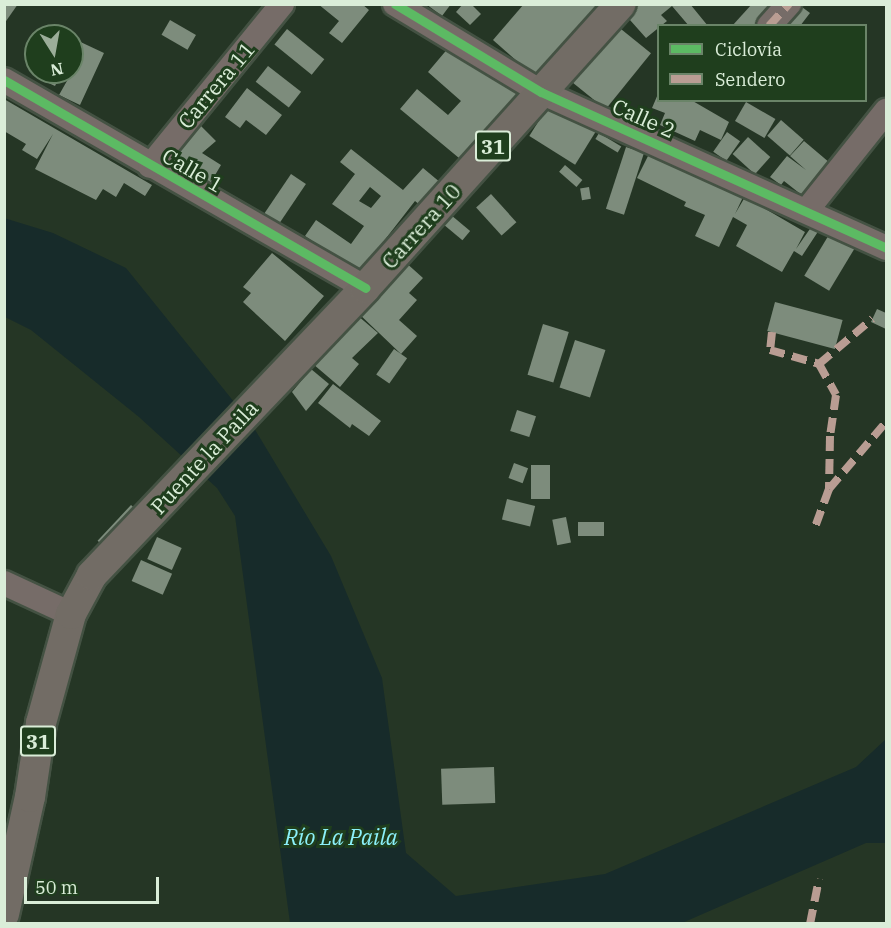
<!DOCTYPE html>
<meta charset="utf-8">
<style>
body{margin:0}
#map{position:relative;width:891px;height:928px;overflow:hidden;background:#253625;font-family:"IBM Plex Serif",serif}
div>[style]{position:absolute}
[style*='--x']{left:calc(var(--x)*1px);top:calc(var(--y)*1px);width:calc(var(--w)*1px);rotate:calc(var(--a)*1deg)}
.water>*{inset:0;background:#172b2a}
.building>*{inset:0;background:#7d8c7c;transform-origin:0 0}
.roads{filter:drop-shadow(2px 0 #445243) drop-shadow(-2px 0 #445243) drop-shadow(0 2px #445243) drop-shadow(0 -2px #445243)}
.minor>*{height:24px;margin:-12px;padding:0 12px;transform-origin:12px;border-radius:12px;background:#766c68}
.major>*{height:30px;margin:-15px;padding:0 15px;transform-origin:15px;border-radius:15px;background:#726c65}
.quiet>*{height:8px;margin-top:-4px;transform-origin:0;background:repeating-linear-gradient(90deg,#b99d93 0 15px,transparent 0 23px)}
.cycleway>*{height:9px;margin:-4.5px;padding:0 4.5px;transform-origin:4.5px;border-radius:4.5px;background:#5cba63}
span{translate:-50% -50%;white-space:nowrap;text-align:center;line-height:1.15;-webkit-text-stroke:6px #1f3e1d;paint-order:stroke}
.shield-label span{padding:2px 4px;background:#1f3e1d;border:2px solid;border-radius:4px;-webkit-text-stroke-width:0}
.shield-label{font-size:20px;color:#daedd8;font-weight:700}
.street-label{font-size:21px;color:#daedd8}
.water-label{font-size:22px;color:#8cf1fa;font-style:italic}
.frame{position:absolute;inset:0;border:6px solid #daedd8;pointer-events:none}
.legend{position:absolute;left:657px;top:24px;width:210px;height:78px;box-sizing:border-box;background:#1f3e1d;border:2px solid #6a8468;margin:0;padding:8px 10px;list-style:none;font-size:18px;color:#daedd8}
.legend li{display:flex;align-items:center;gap:12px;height:30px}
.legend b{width:30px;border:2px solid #6a8468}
.north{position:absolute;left:24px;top:24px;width:60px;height:60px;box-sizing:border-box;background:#1f3e1d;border:2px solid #6a8468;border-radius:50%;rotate:169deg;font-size:16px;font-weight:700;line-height:24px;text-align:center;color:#daedd8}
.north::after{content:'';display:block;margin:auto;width:21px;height:27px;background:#9bad99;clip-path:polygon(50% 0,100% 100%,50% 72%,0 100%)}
.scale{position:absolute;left:24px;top:877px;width:135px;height:27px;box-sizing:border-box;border:3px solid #daedd8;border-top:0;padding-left:8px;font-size:18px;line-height:21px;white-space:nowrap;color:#daedd8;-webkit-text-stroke:4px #1f3e1d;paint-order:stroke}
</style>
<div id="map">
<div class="water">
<div style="clip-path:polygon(4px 218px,53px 233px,126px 268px,251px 423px,331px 556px,382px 678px,406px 853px,456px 896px,605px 874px,856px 767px,886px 739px,886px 843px,866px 843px,682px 923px,290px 923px,235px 516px,217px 488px,139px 417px,31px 330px,5px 317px)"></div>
</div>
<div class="building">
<div style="clip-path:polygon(4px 4px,18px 4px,4px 24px)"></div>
<div style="clip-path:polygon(318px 4px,362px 4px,369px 10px,342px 43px,329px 33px,339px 21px)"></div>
<div style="clip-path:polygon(426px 4px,451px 4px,442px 16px)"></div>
<div style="clip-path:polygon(463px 4px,471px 4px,481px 14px,470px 25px,456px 12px)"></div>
<div style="clip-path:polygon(524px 4px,598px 4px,535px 77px,493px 40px)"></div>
<div style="clip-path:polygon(630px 4px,690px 4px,708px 26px,689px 26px,672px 6px,661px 15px,667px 21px,646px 38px,622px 11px)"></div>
<div style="clip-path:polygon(752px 4px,780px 4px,760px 26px,732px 26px)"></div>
<div style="clip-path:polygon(798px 4px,810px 13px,800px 26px,775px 26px)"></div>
<div style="left:170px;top:20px;width:30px;height:17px;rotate:30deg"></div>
<div style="left:616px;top:25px;width:45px;height:72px;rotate:39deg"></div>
<div style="left:287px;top:29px;width:48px;height:20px;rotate:39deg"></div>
<div style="clip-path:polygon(72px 38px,104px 53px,80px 105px,59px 95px,72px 72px)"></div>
<div style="clip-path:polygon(455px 40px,522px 98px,465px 163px,400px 109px,417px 89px,448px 115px,461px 101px,428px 72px)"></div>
<div style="left:268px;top:66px;width:42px;height:20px;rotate:38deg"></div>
<div style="clip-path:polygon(46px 72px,62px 72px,55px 86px,42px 80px)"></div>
<div style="clip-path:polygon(247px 88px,282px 115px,266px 135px,246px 120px,240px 128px,225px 117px)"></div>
<div style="clip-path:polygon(658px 94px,658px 100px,691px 100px,729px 122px,721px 140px,700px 130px,695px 141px,660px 125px,665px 113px,652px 108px)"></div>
<div style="clip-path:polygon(4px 99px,152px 185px,145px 196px,124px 183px,116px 197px,103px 189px,96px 200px,35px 169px,53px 134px,37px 159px,22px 150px,26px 144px,4px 131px)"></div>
<div style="left:746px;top:102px;width:34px;height:22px;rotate:30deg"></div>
<div style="left:550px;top:103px;width:54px;height:39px;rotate:32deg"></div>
<div style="left:781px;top:120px;width:30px;height:21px;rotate:41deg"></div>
<div style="clip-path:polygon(201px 126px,216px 141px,202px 153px,221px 165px,208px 187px,170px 164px,183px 143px)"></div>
<div style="left:727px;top:132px;width:16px;height:24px;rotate:35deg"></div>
<div style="left:599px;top:133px;width:26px;height:7px;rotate:31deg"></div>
<div style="left:748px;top:137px;width:30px;height:23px;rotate:42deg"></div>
<div style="clip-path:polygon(804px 141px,830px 163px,803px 196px,784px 181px,781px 185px,770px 177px,787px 156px,806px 170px,790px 156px)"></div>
<div style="left:626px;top:147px;width:19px;height:65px;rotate:18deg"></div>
<div style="clip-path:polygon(evenodd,351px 149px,403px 190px,423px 168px,441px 183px,421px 206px,415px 201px,359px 273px,305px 236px,316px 220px,351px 244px,364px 226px,332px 204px,355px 174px,340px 162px,351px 149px,370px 187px,381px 196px,371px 208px,359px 201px,370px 187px)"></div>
<div style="clip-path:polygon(650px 152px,743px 197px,735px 214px,745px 197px,805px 232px,796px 249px,814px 223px,821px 227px,802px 256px,794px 251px,782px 272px,736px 246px,747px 225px,733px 217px,719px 247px,695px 236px,705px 215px,684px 206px,686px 202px,637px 178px)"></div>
<div style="left:565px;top:165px;width:23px;height:9px;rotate:41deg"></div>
<div style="left:291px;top:174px;width:18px;height:51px;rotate:34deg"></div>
<div style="left:589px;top:187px;width:12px;height:9px;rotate:81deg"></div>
<div style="left:491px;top:194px;width:38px;height:20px;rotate:48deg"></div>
<div style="left:451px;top:215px;width:25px;height:12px;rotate:40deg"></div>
<div style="left:830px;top:233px;width:29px;height:50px;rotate:31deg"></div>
<div style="clip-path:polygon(272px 253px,324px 296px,285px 341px,243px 302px,251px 293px,243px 287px)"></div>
<div style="clip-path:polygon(404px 261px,423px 278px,409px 293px,417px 300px,399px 320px,417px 336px,401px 354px,356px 311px)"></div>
<div style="left:775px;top:302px;width:70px;height:30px;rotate:15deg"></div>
<div style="clip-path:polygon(877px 309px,886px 313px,886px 329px,871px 322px)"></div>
<div style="clip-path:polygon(357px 315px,378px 333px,352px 358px,359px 364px,340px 387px,313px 364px)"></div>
<div style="left:543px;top:324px;width:27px;height:53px;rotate:17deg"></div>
<div style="left:575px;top:340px;width:32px;height:50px;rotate:18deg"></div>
<div style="left:394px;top:349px;width:16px;height:31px;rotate:35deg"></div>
<div style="clip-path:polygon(311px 369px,329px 384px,306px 411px,292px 392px)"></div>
<div style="clip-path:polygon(333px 384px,381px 421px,369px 436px,352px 424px,350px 428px,318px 403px)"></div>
<div style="left:517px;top:410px;width:20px;height:22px;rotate:18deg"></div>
<div style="left:514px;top:463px;width:15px;height:16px;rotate:20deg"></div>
<div style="left:531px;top:465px;width:19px;height:34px"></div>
<div style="left:507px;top:499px;width:29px;height:21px;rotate:14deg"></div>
<div style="left:131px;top:505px;width:35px;height:49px;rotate:43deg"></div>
<div style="left:566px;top:517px;width:26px;height:14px;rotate:79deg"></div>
<div style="left:578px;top:522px;width:26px;height:14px"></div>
<div style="left:157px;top:537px;width:27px;height:24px;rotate:24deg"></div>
<div style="left:141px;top:560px;width:34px;height:23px;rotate:24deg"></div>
<div style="left:494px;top:767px;width:36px;height:53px;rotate:88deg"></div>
</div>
<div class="roads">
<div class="minor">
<div style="--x:395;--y:4;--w:170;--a:31.1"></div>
<div style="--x:541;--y:92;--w:379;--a:24.3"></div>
<div style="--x:769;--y:26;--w:30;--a:-48"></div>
<div style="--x:4;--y:80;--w:417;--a:29.9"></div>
<div style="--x:150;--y:166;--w:209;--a:-50.8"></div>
<div style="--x:807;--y:210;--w:127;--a:-51.4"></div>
<div style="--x:4;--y:583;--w:74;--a:24.8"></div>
</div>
<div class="major">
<div style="--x:4;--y:914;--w:120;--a:-77.5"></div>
<div style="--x:30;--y:797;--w:75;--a:-81.5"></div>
<div style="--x:41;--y:723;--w:113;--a:-74.6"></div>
<div style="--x:71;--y:614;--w:44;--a:-61.7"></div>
<div style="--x:92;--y:575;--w:396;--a:-46.4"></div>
<div style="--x:365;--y:288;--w:382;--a:-48"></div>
</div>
</div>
<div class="quiet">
<div style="--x:769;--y:26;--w:30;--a:-48"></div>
<div style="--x:772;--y:332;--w:18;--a:96"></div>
<div style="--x:770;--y:350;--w:51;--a:15.9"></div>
<div style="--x:819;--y:364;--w:35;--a:61"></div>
<div style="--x:836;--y:395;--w:41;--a:98.3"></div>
<div style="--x:830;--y:436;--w:53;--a:91.1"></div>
<div style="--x:829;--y:489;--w:40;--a:110.2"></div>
<div style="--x:819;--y:364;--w:70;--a:-40.3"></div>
<div style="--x:829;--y:489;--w:88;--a:-49.6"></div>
<div style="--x:810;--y:924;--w:46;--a:-78.7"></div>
</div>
<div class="cycleway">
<div style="--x:395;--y:4;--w:170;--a:31.1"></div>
<div style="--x:541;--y:92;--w:379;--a:24.3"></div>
<div style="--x:4;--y:80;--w:417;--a:29.9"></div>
</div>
<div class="shield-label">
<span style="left:493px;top:146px">31</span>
<span style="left:38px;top:741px">31</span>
</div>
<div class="street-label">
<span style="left:216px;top:85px;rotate:-50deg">Carrera 11</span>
<span style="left:644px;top:118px;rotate:24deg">Calle 2</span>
<span style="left:193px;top:170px;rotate:30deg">Calle 1</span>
<span style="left:421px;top:226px;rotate:-48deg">Carrera 10</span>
<span style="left:204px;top:457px;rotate:-47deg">Puente la Paila</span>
</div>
<div class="water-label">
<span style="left:341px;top:837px">Río La Paila</span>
</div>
<div class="frame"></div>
<ul class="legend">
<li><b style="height:8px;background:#5cba63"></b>Ciclovía</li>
<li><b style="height:8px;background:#b99d93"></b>Sendero</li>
</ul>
<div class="north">N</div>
<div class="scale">50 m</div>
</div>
